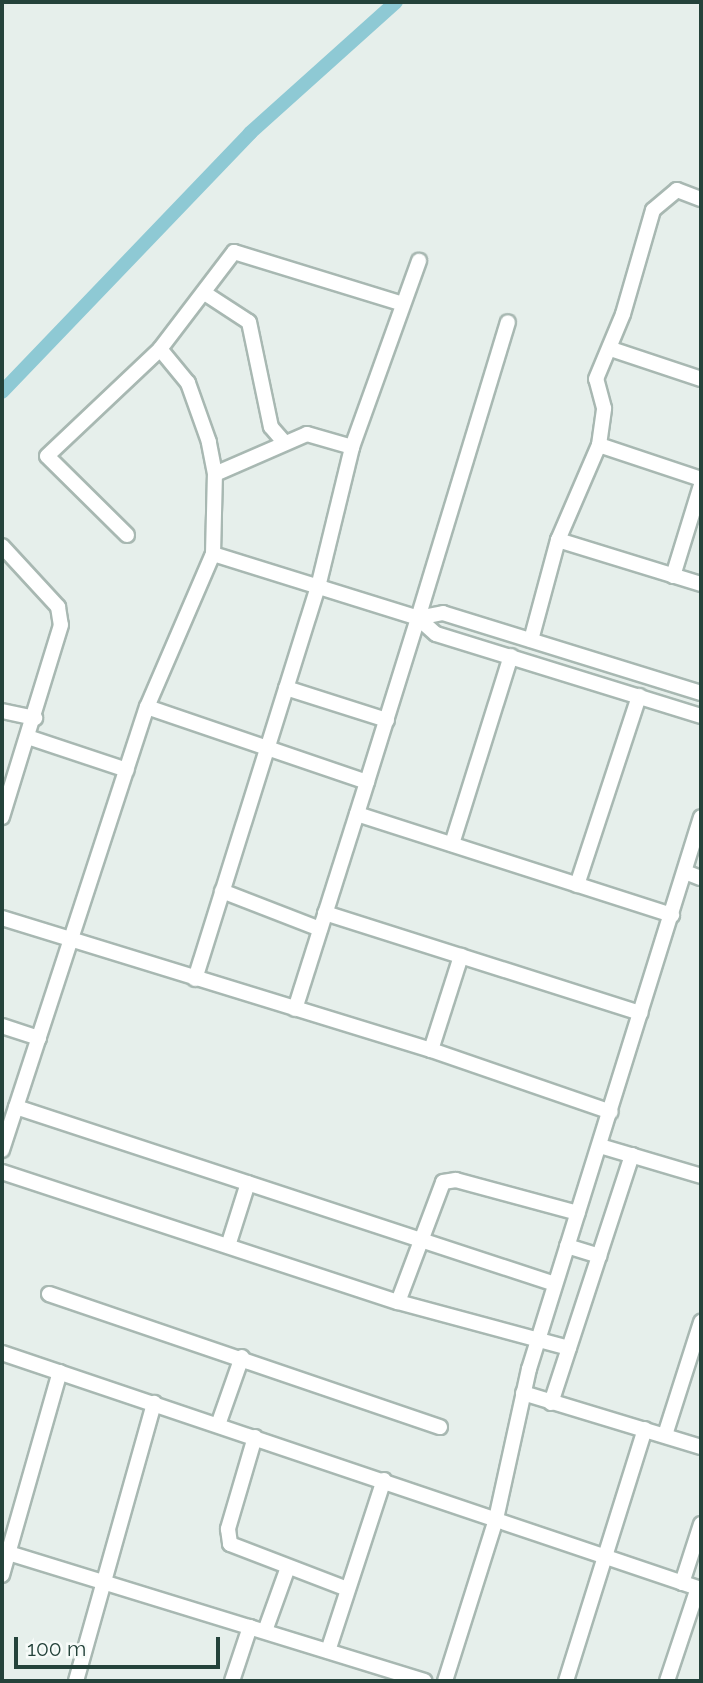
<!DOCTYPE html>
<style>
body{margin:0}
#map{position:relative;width:703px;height:1683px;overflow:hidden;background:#e6efeb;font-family:Raleway,sans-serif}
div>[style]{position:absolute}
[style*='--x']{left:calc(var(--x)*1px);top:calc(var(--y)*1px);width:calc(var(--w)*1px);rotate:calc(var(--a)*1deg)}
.canal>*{height:14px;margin:-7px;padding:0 7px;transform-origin:7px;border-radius:7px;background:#8ec9d4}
.roads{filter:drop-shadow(2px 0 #a8b8b2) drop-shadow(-2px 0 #a8b8b2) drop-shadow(0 2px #a8b8b2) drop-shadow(0 -2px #a8b8b2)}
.minor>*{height:14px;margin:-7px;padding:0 7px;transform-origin:7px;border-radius:7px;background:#fff}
span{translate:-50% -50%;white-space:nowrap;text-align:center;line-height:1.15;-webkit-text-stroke:5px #f7fbf9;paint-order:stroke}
.frame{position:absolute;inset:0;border:4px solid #24423a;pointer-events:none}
.scale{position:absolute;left:14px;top:1637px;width:206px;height:32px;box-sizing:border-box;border:4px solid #24423a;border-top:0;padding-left:9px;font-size:21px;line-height:24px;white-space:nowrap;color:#24423a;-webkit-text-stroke:5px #f7fbf9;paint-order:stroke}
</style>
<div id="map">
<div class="canal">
<div style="--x:2;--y:392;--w:359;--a:-46.2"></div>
<div style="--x:250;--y:133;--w:196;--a:-41.9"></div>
</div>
<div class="roads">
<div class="minor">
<div style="--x:206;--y:294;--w:51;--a:33.1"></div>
<div style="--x:249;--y:322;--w:107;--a:78.2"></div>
<div style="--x:271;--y:427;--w:21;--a:49"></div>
<div style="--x:611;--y:349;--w:95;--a:18.4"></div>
<div style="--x:599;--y:445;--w:108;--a:18.4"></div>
<div style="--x:215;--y:474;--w:100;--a:-23.5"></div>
<div style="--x:307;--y:434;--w:47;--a:16.1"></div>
<div style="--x:127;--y:535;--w:112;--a:-135.4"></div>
<div style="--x:47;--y:456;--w:156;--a:-43.4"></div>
<div style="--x:160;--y:349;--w:122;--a:-52.7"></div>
<div style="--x:234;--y:252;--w:174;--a:17.1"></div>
<div style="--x:558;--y:540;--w:150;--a:17.1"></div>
<div style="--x:2;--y:546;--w:83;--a:47.4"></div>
<div style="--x:58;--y:607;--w:18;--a:81"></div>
<div style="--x:61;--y:625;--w:201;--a:107.1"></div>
<div style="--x:213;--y:554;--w:215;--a:17.3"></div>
<div style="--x:418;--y:618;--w:172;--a:107.3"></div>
<div style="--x:673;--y:576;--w:95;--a:-72.9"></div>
<div style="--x:418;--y:618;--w:309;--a:-73.1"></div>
<div style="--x:531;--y:640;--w:104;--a:-74.9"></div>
<div style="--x:558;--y:540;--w:103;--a:-66.7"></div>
<div style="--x:599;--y:445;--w:37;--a:-82"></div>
<div style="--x:604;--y:408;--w:30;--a:-105"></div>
<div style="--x:596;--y:379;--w:70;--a:-67.4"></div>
<div style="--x:623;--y:314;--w:108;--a:-73.9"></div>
<div style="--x:653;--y:210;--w:31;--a:-40"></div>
<div style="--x:677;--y:190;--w:26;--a:21"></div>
<div style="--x:286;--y:688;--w:106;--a:17.6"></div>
<div style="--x:701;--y:693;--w:270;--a:-162.8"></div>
<div style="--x:443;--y:613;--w:25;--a:169"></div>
<div style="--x:418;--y:618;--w:24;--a:42"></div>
<div style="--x:436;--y:634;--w:277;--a:17.2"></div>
<div style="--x:147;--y:707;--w:232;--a:18.8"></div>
<div style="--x:367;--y:782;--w:238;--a:107.6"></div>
<div style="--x:2;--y:711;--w:34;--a:12"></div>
<div style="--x:28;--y:737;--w:104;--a:18.4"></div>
<div style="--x:357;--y:814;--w:331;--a:17.8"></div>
<div style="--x:452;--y:844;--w:197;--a:-72.6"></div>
<div style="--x:685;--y:872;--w:17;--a:21"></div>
<div style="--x:577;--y:885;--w:199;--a:-71.8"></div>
<div style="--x:222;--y:891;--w:105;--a:21.2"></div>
<div style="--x:325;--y:913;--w:331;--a:17.6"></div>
<div style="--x:2;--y:918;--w:449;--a:17.1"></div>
<div style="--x:431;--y:1050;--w:190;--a:19"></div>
<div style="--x:195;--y:979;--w:411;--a:-72.6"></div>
<div style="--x:318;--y:587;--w:144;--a:-76.3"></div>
<div style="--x:352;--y:447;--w:198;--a:-70.2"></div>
<div style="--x:2;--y:1026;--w:39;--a:18"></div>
<div style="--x:431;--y:1050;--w:99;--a:-72.3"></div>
<div style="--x:16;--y:1107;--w:567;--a:18.18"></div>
<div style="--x:600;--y:1146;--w:105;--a:16.5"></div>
<div style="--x:2;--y:1150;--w:466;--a:-71.9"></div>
<div style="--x:147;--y:707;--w:167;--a:-66.7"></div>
<div style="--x:213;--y:554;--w:80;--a:-88.6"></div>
<div style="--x:215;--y:474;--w:33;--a:-101"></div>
<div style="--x:209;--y:442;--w:63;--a:-109.6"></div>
<div style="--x:188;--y:383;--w:44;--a:-129.5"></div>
<div style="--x:2;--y:1172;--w:417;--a:18.2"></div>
<div style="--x:398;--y:1302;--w:177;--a:15.1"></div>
<div style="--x:228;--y:1246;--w:66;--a:-72.4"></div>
<div style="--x:567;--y:1246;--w:34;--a:17"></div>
<div style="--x:49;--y:1294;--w:413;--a:18.8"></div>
<div style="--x:398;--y:1302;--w:128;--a:-69.4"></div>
<div style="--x:443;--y:1182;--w:13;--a:-9"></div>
<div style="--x:456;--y:1180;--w:126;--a:15.1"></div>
<div style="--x:2;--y:1353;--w:738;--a:18.66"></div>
<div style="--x:523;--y:1393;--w:186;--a:16.9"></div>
<div style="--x:551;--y:1403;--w:261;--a:-71.9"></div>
<div style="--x:218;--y:1425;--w:72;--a:-70.6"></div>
<div style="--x:665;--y:1435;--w:119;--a:-72.3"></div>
<div style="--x:255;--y:1437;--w:96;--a:106.4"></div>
<div style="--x:228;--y:1529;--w:15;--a:82"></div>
<div style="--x:230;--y:1544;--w:125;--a:21"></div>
<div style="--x:2;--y:1551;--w:442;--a:17.1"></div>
<div style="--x:2;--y:1575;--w:211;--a:-74.1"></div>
<div style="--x:682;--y:1583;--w:62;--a:-72.1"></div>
<div style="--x:265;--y:1631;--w:68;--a:-70.2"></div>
<div style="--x:328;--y:1651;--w:180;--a:-71.9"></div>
<div style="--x:76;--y:1681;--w:289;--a:-74.3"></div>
<div style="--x:232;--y:1681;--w:57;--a:-71.6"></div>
<div style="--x:445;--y:1681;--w:170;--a:-72.5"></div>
<div style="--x:496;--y:1519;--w:154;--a:-77.6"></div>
<div style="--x:529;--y:1369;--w:578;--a:-72.69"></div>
<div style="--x:566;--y:1681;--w:264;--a:-72.6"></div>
<div style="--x:667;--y:1681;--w:98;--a:-71.6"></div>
</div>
</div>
<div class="frame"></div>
<div class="scale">100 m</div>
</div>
